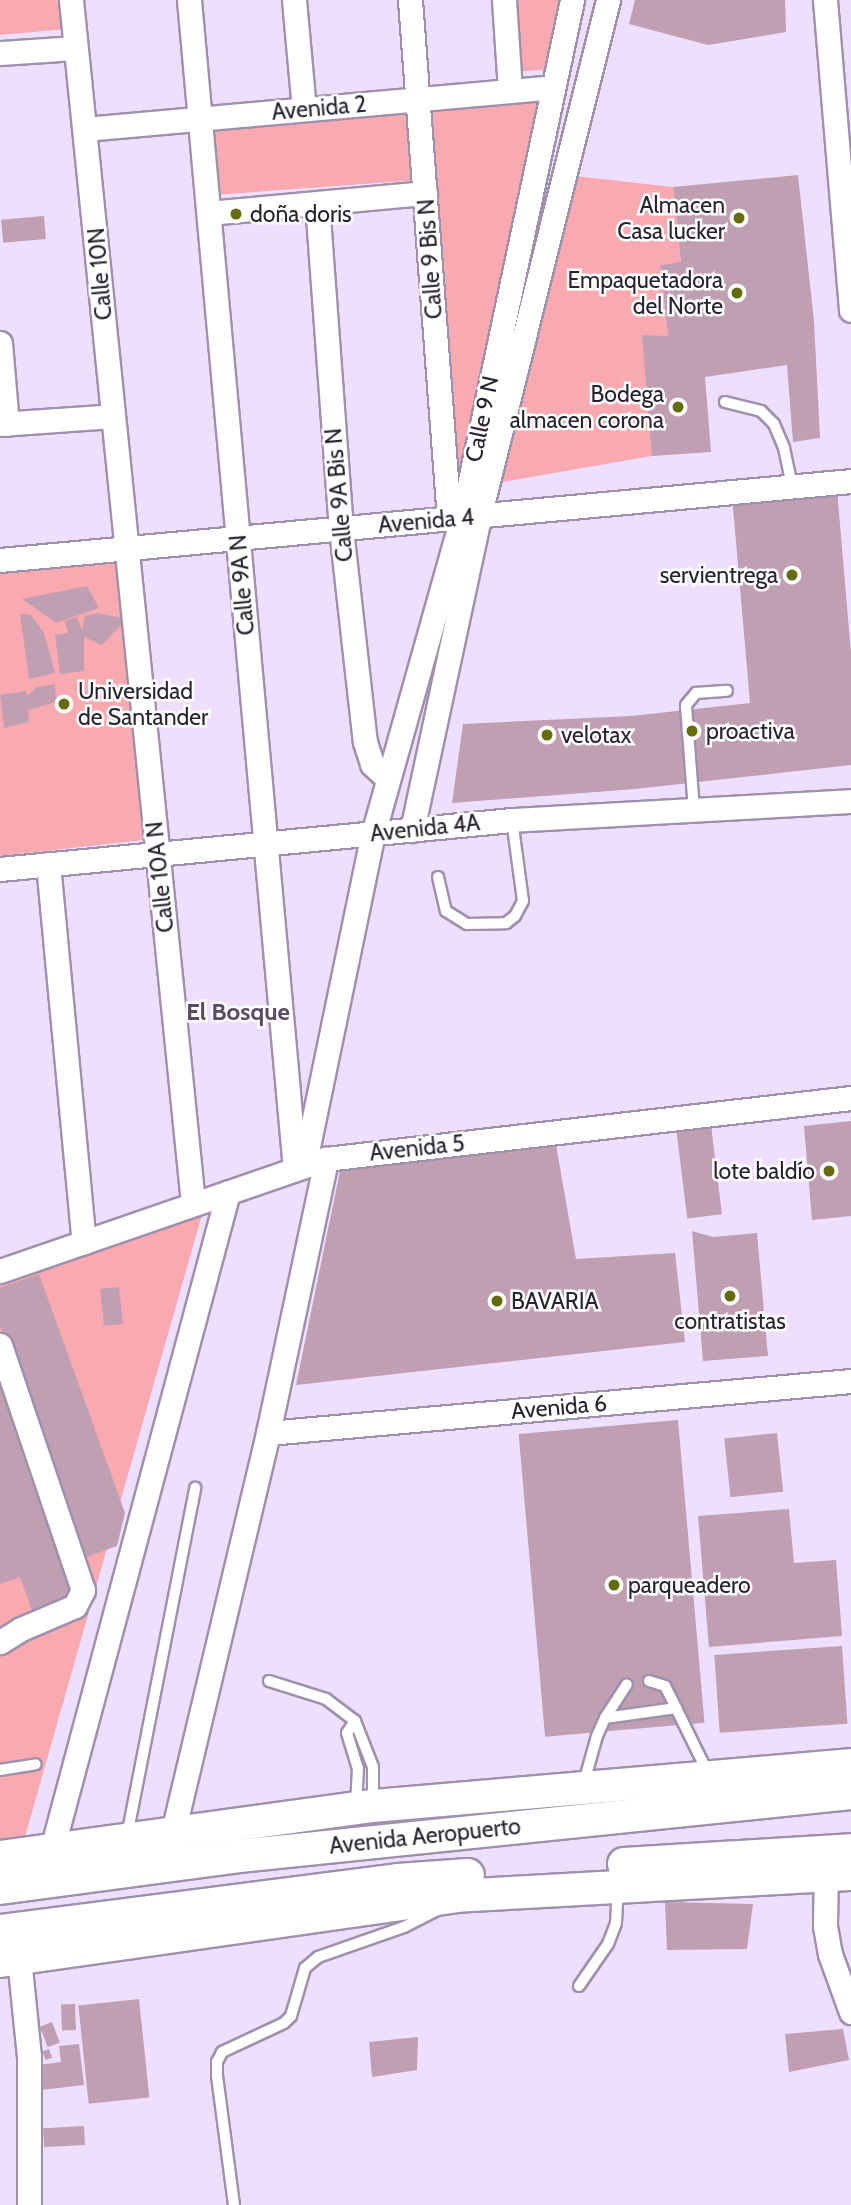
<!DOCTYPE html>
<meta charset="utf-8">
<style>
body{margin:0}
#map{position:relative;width:851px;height:2205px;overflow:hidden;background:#efdfff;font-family:Cabin,sans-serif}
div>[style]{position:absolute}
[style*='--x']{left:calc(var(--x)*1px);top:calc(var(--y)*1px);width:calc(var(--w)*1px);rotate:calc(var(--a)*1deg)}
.green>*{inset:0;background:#f8aab0}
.building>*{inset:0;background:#c09fb3;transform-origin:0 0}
.roads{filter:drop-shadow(2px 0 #9f90ad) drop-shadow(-2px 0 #9f90ad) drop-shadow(0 2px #9f90ad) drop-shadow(0 -2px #9f90ad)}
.lane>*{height:10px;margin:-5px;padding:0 5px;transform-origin:5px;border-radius:5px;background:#fff}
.street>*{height:23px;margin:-11.5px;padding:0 11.5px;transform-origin:11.5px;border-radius:11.5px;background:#fff}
.secondary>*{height:32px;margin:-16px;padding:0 16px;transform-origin:16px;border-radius:16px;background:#fff}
.dots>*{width:19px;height:19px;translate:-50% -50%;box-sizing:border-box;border:4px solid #fff;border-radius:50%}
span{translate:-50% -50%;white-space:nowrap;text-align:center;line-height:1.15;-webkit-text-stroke:5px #fff;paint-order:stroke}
.street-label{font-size:23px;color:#29232f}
.poi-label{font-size:23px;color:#29232f}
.right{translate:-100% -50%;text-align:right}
.left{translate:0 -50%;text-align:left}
.neighbourhood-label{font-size:24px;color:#594b66;font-weight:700}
</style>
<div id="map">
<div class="green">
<div style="clip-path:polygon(0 0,63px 0,66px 29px,0 35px)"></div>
<div style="clip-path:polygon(508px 0,564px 0,550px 69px,512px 72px)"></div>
<div style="clip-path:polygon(543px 93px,450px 514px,418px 180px,215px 195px,204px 119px)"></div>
<div style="clip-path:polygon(575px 176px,673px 187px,681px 263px,660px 265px,668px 336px,652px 456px,497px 483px)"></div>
<div style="clip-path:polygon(121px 546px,144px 840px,0 856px,0 557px)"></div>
<div style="clip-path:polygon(203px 1211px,24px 1840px,0 1844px,0 1286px)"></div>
</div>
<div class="building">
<div style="clip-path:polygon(635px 0,785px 0,786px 32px,708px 45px,629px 24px)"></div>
<div style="clip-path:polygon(798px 175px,814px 321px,820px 438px,793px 442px,787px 365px,705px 377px,711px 452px,652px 456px,642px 335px,668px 336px,660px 265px,681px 262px,673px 187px)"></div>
<div style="left:44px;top:216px;width:23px;height:43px;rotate:85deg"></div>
<div style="clip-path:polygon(837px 489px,851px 653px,851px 765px,635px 789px,452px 803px,463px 724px,631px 716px,750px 703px,732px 496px)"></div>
<div style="clip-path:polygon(87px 586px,99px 608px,56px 623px,22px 599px)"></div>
<div style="clip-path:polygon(98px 613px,122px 618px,122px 624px,102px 645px,84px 637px,84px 671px,60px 674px,55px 635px,68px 633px,65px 621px,77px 617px,82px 630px,85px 616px)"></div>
<div style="clip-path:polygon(20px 614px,31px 615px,44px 633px,55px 673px,29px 679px)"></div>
<div style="clip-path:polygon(55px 684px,56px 702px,28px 710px,29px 722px,4px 728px,0 695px,26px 691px,27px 696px,37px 687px)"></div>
<div style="clip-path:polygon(851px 1121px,851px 1216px,812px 1220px,804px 1126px)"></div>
<div style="left:711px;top:1125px;width:90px;height:35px;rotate:83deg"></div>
<div style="clip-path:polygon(555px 1139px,576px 1259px,675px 1253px,685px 1342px,296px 1385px,341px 1166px)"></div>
<div style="clip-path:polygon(692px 1231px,713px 1237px,757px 1233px,768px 1356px,703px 1361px)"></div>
<div style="clip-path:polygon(39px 1274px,125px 1513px,117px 1546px,84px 1558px,0 1326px,0 1288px)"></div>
<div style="left:119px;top:1287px;width:37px;height:19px;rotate:84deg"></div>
<div style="clip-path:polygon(0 1384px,78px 1601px,34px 1616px,20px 1577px,0 1584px)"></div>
<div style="left:678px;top:1420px;width:304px;height:160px;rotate:85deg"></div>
<div style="left:777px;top:1433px;width:59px;height:53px;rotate:84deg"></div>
<div style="clip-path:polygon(789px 1509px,794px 1563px,836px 1560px,842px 1636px,709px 1647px,698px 1516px)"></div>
<div style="left:842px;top:1646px;width:78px;height:128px;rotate:86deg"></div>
<div style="clip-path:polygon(665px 1902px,753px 1904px,747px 1949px,667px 1950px)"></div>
<div style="left:139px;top:1999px;width:99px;height:61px;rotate:84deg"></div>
<div style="left:75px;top:2004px;width:26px;height:14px;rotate:88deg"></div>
<div style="left:52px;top:2022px;width:22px;height:13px;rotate:69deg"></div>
<div style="clip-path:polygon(843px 2029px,849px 2060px,789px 2072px,785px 2034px)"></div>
<div style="clip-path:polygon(418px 2037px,417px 2070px,372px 2077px,369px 2042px)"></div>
<div style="clip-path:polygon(79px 2044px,84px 2085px,41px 2090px,38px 2065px,61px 2062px,59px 2046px)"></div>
<div style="left:49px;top:2049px;width:9px;height:7px;rotate:69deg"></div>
<div style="left:84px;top:2126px;width:19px;height:41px;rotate:87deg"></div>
</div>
<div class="roads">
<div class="lane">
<div style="--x:725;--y:402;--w:37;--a:14"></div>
<div style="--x:761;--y:411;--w:18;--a:45"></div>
<div style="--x:774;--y:424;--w:26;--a:67"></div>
<div style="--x:784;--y:448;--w:40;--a:78"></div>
<div style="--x:694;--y:810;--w:105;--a:-94.4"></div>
<div style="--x:686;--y:705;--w:16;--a:-50"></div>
<div style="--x:696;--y:693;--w:31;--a:-4"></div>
<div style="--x:438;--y:877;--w:35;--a:77"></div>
<div style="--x:446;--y:911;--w:25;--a:32"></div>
<div style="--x:467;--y:924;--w:39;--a:-1"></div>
<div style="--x:506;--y:923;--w:11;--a:-38"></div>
<div style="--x:515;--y:916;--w:17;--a:-62"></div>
<div style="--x:523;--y:901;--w:82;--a:-97.7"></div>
<div style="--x:269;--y:1681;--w:60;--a:17.5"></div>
<div style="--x:326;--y:1699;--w:36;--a:37"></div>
<div style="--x:355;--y:1721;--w:49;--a:68.6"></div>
<div style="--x:373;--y:1767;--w:38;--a:90"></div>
<div style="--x:649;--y:1681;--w:17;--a:17"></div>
<div style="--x:665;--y:1686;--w:25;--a:63"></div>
<div style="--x:605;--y:1718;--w:40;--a:-57.1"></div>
<div style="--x:355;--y:1721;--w:14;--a:124"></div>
<div style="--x:347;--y:1733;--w:37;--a:73"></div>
<div style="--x:358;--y:1768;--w:37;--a:93"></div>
<div style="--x:0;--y:1770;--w:36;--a:-9"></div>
<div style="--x:583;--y:1786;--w:52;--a:-74.4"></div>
<div style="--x:597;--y:1736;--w:20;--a:-66"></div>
<div style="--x:605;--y:1718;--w:72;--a:-8"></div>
<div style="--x:676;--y:1708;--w:72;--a:63.8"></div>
<div style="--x:127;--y:1836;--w:355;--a:-78.9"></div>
<div style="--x:579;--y:1986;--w:51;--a:-55.4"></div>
<div style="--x:608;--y:1944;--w:22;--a:-69"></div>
<div style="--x:616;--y:1923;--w:34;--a:-87"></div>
<div style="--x:234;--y:2205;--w:130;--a:-97.5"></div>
<div style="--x:217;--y:2076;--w:14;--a:-90"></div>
<div style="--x:217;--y:2062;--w:11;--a:-63"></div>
<div style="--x:222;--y:2052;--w:68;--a:-25.1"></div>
<div style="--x:284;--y:2023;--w:10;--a:-45"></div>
<div style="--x:291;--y:2016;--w:50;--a:-73.7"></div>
<div style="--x:305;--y:1968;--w:17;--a:-40"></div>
<div style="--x:318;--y:1957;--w:91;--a:-19.2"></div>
<div style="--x:404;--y:1927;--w:39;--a:-27"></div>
</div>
<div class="street">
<div style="--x:71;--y:0;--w:1210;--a:84.21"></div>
<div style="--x:189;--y:0;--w:1174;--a:84.82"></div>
<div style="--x:294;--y:0;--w:109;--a:84.8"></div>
<div style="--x:410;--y:0;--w:520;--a:85.7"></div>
<div style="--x:504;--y:0;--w:91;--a:86.2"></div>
<div style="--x:825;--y:0;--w:311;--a:85.2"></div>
<div style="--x:0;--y:53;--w:75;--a:-3.8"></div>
<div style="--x:85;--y:129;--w:469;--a:-5.1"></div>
<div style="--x:317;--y:203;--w:327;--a:85.8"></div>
<div style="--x:341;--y:529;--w:214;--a:83.6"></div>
<div style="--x:365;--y:742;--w:23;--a:72"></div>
<div style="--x:372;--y:764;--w:22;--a:43"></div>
<div style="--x:209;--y:213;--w:217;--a:-5.3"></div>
<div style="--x:0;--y:343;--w:81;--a:85.1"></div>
<div style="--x:0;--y:424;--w:113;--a:-4"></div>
<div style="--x:0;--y:560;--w:855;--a:-5.3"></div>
<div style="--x:412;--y:830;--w:320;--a:-77.9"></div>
<div style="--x:479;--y:517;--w:533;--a:-75.99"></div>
<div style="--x:48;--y:864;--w:380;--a:84.6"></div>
<div style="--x:0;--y:869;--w:514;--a:-5.47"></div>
<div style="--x:512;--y:820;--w:340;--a:-3.2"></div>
<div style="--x:304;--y:1166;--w:339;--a:-78.3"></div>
<div style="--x:373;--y:834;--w:328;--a:-74.3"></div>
<div style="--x:462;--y:518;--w:530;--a:-78.01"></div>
<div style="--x:0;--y:1271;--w:345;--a:-19"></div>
<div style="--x:326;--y:1159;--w:529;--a:-6.63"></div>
<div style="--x:0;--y:1345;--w:259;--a:71.3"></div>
<div style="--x:83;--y:1590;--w:18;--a:117"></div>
<div style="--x:75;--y:1606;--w:59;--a:156.9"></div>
<div style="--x:21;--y:1629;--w:25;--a:148"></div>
<div style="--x:268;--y:1433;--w:585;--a:-5.1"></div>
<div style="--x:173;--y:1832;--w:410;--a:-76.6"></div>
<div style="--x:268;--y:1433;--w:280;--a:-78"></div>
<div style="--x:52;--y:1849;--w:680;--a:-75"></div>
<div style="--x:826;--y:1862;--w:64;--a:90.9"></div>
<div style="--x:825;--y:1926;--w:28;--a:80"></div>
<div style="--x:830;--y:1954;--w:62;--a:70.1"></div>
<div style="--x:19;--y:1958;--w:99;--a:84.2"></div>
<div style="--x:29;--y:2056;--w:149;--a:90"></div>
</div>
<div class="secondary">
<div style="--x:0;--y:1857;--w:376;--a:-7.8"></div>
<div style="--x:373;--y:1806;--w:480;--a:-4.9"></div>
<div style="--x:624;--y:1864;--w:227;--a:-3.5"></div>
<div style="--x:0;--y:1888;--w:241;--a:-7.6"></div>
<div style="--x:239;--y:1856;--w:615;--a:-5.88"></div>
<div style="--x:0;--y:1931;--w:401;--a:-7.3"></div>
<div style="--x:398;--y:1880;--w:70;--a:-4.1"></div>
<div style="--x:0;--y:1961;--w:461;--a:-8.1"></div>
<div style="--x:456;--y:1896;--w:396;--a:-3.2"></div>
</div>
</div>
<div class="dots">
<div style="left:236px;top:214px;background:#656b0e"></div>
<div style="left:739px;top:218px;background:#656b0e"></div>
<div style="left:737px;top:293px;background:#656b0e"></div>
<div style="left:678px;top:407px;background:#656b0e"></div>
<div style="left:792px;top:575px;background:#656b0e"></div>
<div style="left:64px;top:704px;background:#656b0e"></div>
<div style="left:692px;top:731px;background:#656b0e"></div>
<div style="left:547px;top:735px;background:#656b0e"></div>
<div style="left:829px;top:1171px;background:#656b0e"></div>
<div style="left:730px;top:1296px;background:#656b0e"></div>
<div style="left:497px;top:1301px;background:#656b0e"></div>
<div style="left:614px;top:1585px;background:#656b0e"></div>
</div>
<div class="street-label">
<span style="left:319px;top:108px;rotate:-5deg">Avenida 2</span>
<span style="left:430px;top:259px;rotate:-94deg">Calle 9 Bis N</span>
<span style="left:100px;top:274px;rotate:-95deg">Calle 10N</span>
<span style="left:482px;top:419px;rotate:-78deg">Calle 9 N</span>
<span style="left:339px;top:495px;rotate:-95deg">Calle 9A Bis N</span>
<span style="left:426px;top:521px;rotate:-5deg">Avenida 4</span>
<span style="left:242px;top:585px;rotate:-95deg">Calle 9A N</span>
<span style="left:425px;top:828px;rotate:-6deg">Avenida 4A</span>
<span style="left:160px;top:877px;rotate:-96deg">Calle 10A N</span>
<span style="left:417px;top:1148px;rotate:-6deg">Avenida 5</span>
<span style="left:559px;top:1407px;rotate:-5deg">Avenida 6</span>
<span style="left:425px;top:1836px;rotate:-6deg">Avenida Aeropuerto</span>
</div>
<div class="poi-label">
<span class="right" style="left:725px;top:218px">Almacen<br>Casa lucker</span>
<span class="left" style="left:250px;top:214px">doña doris</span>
<span class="right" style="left:723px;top:293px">Empaquetadora<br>del Norte</span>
<span class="right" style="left:664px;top:407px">Bodega<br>almacen corona</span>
<span class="right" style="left:778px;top:575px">servientrega</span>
<span class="left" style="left:78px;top:704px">Universidad<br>de Santander</span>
<span class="left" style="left:706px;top:731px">proactiva</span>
<span class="left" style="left:561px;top:735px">velotax</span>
<span class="right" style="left:815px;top:1171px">lote baldío</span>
<span class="left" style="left:511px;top:1301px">BAVARIA</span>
<span style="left:730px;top:1321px">contratistas</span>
<span class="left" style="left:628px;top:1585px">parqueadero</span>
</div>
<div class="neighbourhood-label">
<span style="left:238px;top:1012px">El Bosque</span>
</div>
</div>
